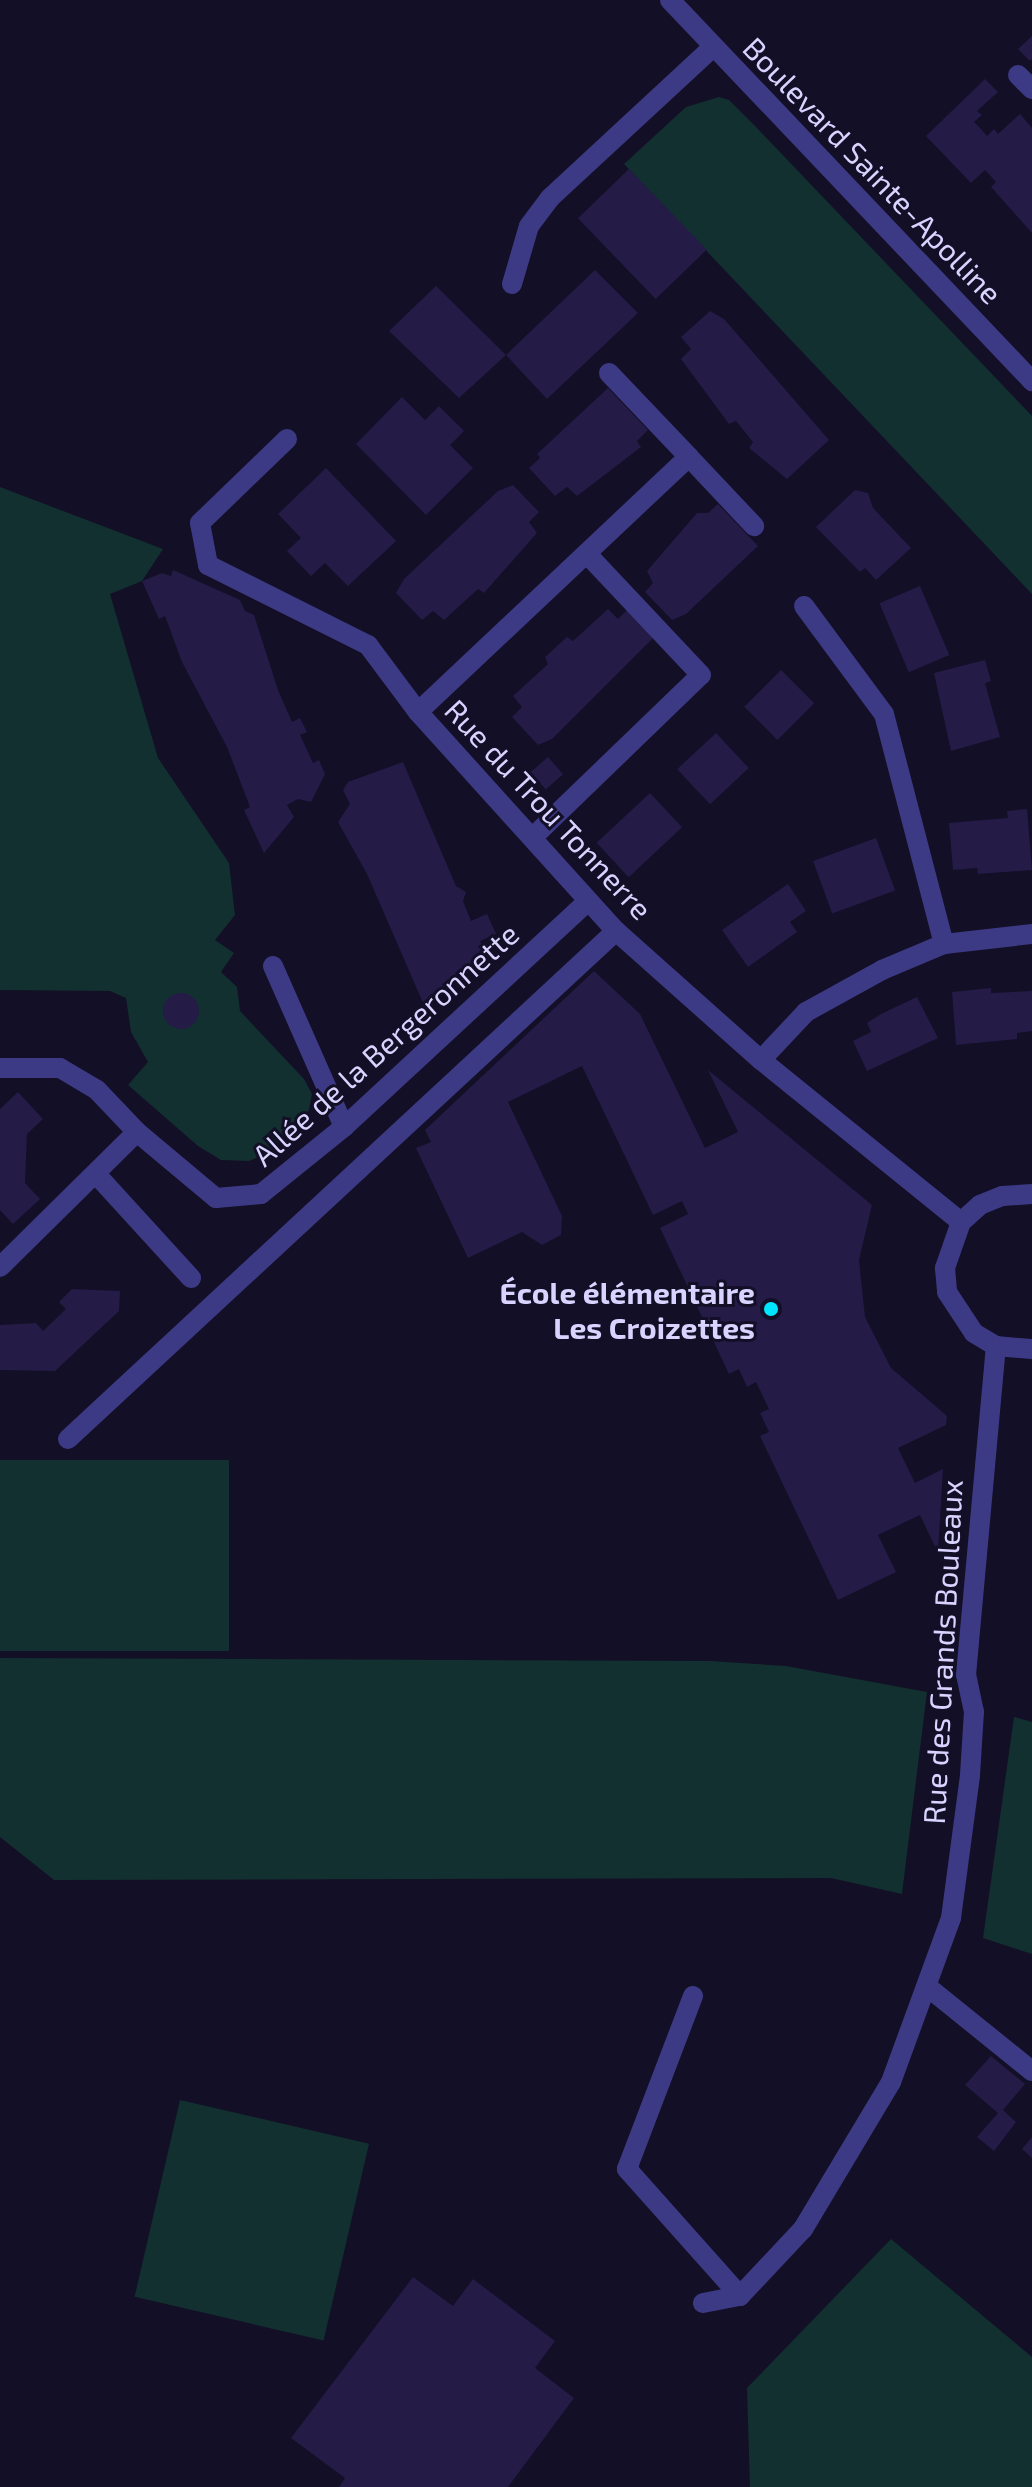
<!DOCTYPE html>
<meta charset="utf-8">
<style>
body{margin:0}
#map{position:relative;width:1032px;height:2487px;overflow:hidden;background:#130f26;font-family:"Exo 2",sans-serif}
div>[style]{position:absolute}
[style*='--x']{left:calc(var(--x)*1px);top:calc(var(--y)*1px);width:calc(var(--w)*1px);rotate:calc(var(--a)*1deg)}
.green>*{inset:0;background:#12302f;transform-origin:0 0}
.building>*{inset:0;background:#241b47;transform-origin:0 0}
.round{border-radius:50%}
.minor>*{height:20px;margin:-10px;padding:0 10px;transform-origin:10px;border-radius:10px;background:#3d3a85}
.dots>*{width:22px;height:22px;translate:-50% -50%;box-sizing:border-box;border:4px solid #130f26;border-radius:50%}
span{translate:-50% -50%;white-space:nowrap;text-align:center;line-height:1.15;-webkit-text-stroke:6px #130f26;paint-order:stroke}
.street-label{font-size:30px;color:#d9d4ff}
.poi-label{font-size:30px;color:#d9d4ff;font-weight:700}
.right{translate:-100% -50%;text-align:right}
</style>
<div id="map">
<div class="green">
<div style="clip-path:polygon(719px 97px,729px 100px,755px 126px,1032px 416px,1032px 594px,624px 164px,686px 107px)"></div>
<div style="clip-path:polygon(0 487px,163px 549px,142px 581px,110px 594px,158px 758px,229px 863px,235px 915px,215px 940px,234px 953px,221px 972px,237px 987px,240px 1011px,304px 1079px,312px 1094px,309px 1110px,270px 1152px,249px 1161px,221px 1160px,198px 1146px,128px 1085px,148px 1062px,131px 1032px,126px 998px,110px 991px,0 990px)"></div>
<div style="left:0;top:1460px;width:229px;height:191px"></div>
<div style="clip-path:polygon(0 1658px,710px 1661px,786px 1666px,927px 1692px,902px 1894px,831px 1878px,54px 1880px,0 1837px)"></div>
<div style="clip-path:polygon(1014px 1717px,1032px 1722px,1032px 1954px,983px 1938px)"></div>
<div style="left:180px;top:2100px;width:194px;height:202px;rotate:13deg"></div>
<div style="clip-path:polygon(891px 2239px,1032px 2357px,1032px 2487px,750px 2487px,747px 2388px)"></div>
</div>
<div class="building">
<div style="clip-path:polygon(1032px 36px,1032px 59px,1030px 61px,1018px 49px)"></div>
<div style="clip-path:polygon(985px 79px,998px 92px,977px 111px,982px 115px,974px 122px,981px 129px,987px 136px,994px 129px,998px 134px,1020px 114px,1032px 128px,1032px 233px,991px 187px,996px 182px,985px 170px,971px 183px,926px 136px)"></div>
<div style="left:629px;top:169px;width:112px;height:71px;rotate:46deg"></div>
<div style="clip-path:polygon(595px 270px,638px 313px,547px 399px,506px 355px,459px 398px,389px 331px,436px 286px,506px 355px)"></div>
<div style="clip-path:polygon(710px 311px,724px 319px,829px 440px,787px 479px,749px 448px,753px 442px,736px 421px,729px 424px,681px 359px,691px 349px,681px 337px)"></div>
<div style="clip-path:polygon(608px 388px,648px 430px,637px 441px,641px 447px,577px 496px,567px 487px,555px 496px,529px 468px,540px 458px,537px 454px)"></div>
<div style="clip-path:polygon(402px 397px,425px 420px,439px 406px,464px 431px,450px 445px,473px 468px,426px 515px,356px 444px)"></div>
<div style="clip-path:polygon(326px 468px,396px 541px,348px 586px,325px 563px,311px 576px,287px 551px,301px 538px,278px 514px)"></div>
<div style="clip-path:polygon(513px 485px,539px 512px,529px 522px,537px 533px,484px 593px,478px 589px,444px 620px,433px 611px,422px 620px,396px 593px,404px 579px,498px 491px)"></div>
<div style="clip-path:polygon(855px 490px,868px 493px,873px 508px,911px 548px,876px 580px,865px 568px,860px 572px,816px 527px)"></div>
<div style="clip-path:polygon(718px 504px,758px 546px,686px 614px,672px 620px,645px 592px,653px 583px,647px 571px,697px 513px,708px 513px)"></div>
<div style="clip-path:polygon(173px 570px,240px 600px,245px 611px,254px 615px,278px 690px,292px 722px,300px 718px,307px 732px,300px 735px,313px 763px,319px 760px,325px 774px,311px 802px,298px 799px,287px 805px,294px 817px,264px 853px,244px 810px,250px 807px,227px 747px,182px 662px,165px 616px,159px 619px,142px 581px,162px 573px,171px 576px)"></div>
<div style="left:920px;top:586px;width:75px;height:44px;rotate:67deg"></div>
<div style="clip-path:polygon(608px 609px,618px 619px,628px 609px,654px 637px,552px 739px,538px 745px,512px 717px,522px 707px,513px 696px,548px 664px,545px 657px,567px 637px,573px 641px)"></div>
<div style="clip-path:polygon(985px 660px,991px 681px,985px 683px,1000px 737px,951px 751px,934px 673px)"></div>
<div style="left:781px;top:670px;width:47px;height:52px;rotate:45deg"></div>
<div style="left:716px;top:733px;width:48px;height:53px;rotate:47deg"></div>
<div style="left:548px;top:757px;width:23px;height:23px;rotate:49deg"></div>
<div style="clip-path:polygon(403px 762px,456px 886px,466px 892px,463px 901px,471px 921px,487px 914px,496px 934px,480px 941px,487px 956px,439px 995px,427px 1012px,367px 874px,338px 822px,350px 804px,343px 790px,348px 782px)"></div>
<div style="left:650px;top:793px;width:47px;height:73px;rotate:47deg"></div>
<div style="clip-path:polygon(1027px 809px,1032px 870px,978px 874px,977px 868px,953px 870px,949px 823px,1008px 818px,1007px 811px)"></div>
<div style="left:876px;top:838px;width:56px;height:67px;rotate:70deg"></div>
<div style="clip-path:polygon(788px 884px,806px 911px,790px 922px,797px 932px,748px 967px,722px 930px)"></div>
<div style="clip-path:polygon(594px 971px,640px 1014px,705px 1148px,738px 1132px,708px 1070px,872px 1205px,859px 1260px,865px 1317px,891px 1368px,947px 1416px,946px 1425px,898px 1448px,915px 1483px,943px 1469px,938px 1553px,920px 1515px,878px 1535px,896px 1572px,838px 1600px,760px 1436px,769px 1432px,760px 1413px,769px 1409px,756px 1382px,747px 1387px,739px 1369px,729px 1374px,660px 1228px,688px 1214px,682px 1201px,653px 1215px,582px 1066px,508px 1102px,562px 1216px,561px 1235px,542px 1245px,522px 1232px,468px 1258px,416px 1148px,431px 1142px,425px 1130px)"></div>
<div style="clip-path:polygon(991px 988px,991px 993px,1032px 991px,1032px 1031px,1017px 1033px,1017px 1039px,956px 1045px,952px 992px)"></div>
<div class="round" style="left:163px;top:993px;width:36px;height:36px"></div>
<div style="clip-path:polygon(917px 997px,938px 1038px,867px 1071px,853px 1041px,871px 1032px,867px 1023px,881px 1014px)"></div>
<div style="clip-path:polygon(18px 1092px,43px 1119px,27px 1134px,26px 1159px,25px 1183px,40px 1199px,13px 1224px,0 1210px,0 1109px)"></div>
<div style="clip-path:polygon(72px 1289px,120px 1291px,119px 1311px,55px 1371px,0 1370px,0 1325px,36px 1323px,43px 1331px,66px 1309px,59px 1302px)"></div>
<div style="clip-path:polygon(991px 2056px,1025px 2084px,1003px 2110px,1016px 2122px,994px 2151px,977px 2137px,998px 2113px,965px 2085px)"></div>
<div style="clip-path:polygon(1032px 2137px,1032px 2158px,1022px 2149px)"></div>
<div style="clip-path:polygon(413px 2277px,453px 2306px,473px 2279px,555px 2341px,535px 2368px,574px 2398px,508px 2487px,339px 2487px,345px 2478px,291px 2438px)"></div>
</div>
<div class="minor">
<div style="--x:670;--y:0;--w:526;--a:46.46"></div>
<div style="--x:1018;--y:75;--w:20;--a:45"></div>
<div style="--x:512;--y:284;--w:60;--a:-73.7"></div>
<div style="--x:529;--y:226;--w:35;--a:-53"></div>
<div style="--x:550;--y:198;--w:222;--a:-42.8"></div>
<div style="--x:287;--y:439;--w:121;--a:136"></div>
<div style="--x:200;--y:523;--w:43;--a:79.2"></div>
<div style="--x:208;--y:565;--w:179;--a:26.6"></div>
<div style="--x:368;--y:645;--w:84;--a:53.3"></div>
<div style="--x:418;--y:712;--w:295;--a:47.9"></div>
<div style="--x:616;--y:931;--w:194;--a:41.7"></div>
<div style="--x:761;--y:1060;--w:257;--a:39"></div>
<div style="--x:689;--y:457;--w:95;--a:46.7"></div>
<div style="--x:804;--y:606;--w:134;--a:53.5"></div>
<div style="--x:884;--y:714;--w:238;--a:75.4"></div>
<div style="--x:418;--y:712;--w:372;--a:-43.3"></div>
<div style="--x:689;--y:457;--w:116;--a:-133.6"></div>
<div style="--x:533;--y:837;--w:233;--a:-44"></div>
<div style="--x:701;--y:675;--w:165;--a:-133.3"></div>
<div style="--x:273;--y:966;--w:176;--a:66.2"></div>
<div style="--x:761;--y:1060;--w:66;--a:-46.8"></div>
<div style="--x:806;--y:1012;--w:87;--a:-28.9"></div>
<div style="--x:882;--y:970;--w:67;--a:-22.8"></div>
<div style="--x:944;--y:944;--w:89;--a:-6.5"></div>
<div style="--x:0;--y:1068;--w:60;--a:0"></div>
<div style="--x:60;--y:1068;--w:43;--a:30.7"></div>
<div style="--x:97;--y:1090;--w:58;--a:46.4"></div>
<div style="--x:137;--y:1132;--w:103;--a:39.9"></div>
<div style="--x:216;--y:1198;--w:45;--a:-5.1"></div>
<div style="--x:261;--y:1194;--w:107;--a:-38.9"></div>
<div style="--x:344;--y:1127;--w:331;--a:-42.8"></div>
<div style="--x:96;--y:1174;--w:141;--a:47.6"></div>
<div style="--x:1032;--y:1194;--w:30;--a:176"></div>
<div style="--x:1002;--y:1196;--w:24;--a:158"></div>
<div style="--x:980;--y:1205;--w:25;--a:138"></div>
<div style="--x:961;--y:1222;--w:49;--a:109.2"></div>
<div style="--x:945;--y:1268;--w:24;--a:85"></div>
<div style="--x:947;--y:1292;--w:49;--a:56.6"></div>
<div style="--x:974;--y:1333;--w:26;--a:31"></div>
<div style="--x:996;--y:1346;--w:36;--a:5"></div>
<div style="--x:0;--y:1267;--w:192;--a:-44.6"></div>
<div style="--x:68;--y:1439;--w:747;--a:-42.83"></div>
<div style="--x:929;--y:1988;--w:132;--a:38.9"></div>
<div style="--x:693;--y:1996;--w:185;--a:110.9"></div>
<div style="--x:627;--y:2169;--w:170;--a:48.3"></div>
<div style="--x:703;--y:2303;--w:38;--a:-11"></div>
<div style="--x:740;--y:2296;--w:92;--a:-46.8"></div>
<div style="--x:803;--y:2229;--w:171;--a:-59.1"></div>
<div style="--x:891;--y:2082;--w:175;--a:-69.9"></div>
<div style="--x:951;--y:1918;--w:144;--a:-82.4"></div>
<div style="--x:970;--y:1775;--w:63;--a:-86.4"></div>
<div style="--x:974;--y:1712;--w:38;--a:-102"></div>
<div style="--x:966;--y:1675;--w:330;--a:-84.8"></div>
</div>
<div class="dots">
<div style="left:771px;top:1309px;background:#00e5ff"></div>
</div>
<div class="street-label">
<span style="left:873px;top:170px;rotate:46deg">Boulevard Sainte-Apolline</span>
<span style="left:549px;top:809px;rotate:47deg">Rue du Trou Tonnerre</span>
<span style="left:385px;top:1044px;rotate:-42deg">Allée de la Bergeronnette</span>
<span style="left:942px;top:1652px;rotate:-87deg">Rue des Grands Bouleaux</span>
</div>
<div class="poi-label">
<span class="right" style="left:755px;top:1309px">École élémentaire<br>Les Croizettes</span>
</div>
</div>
